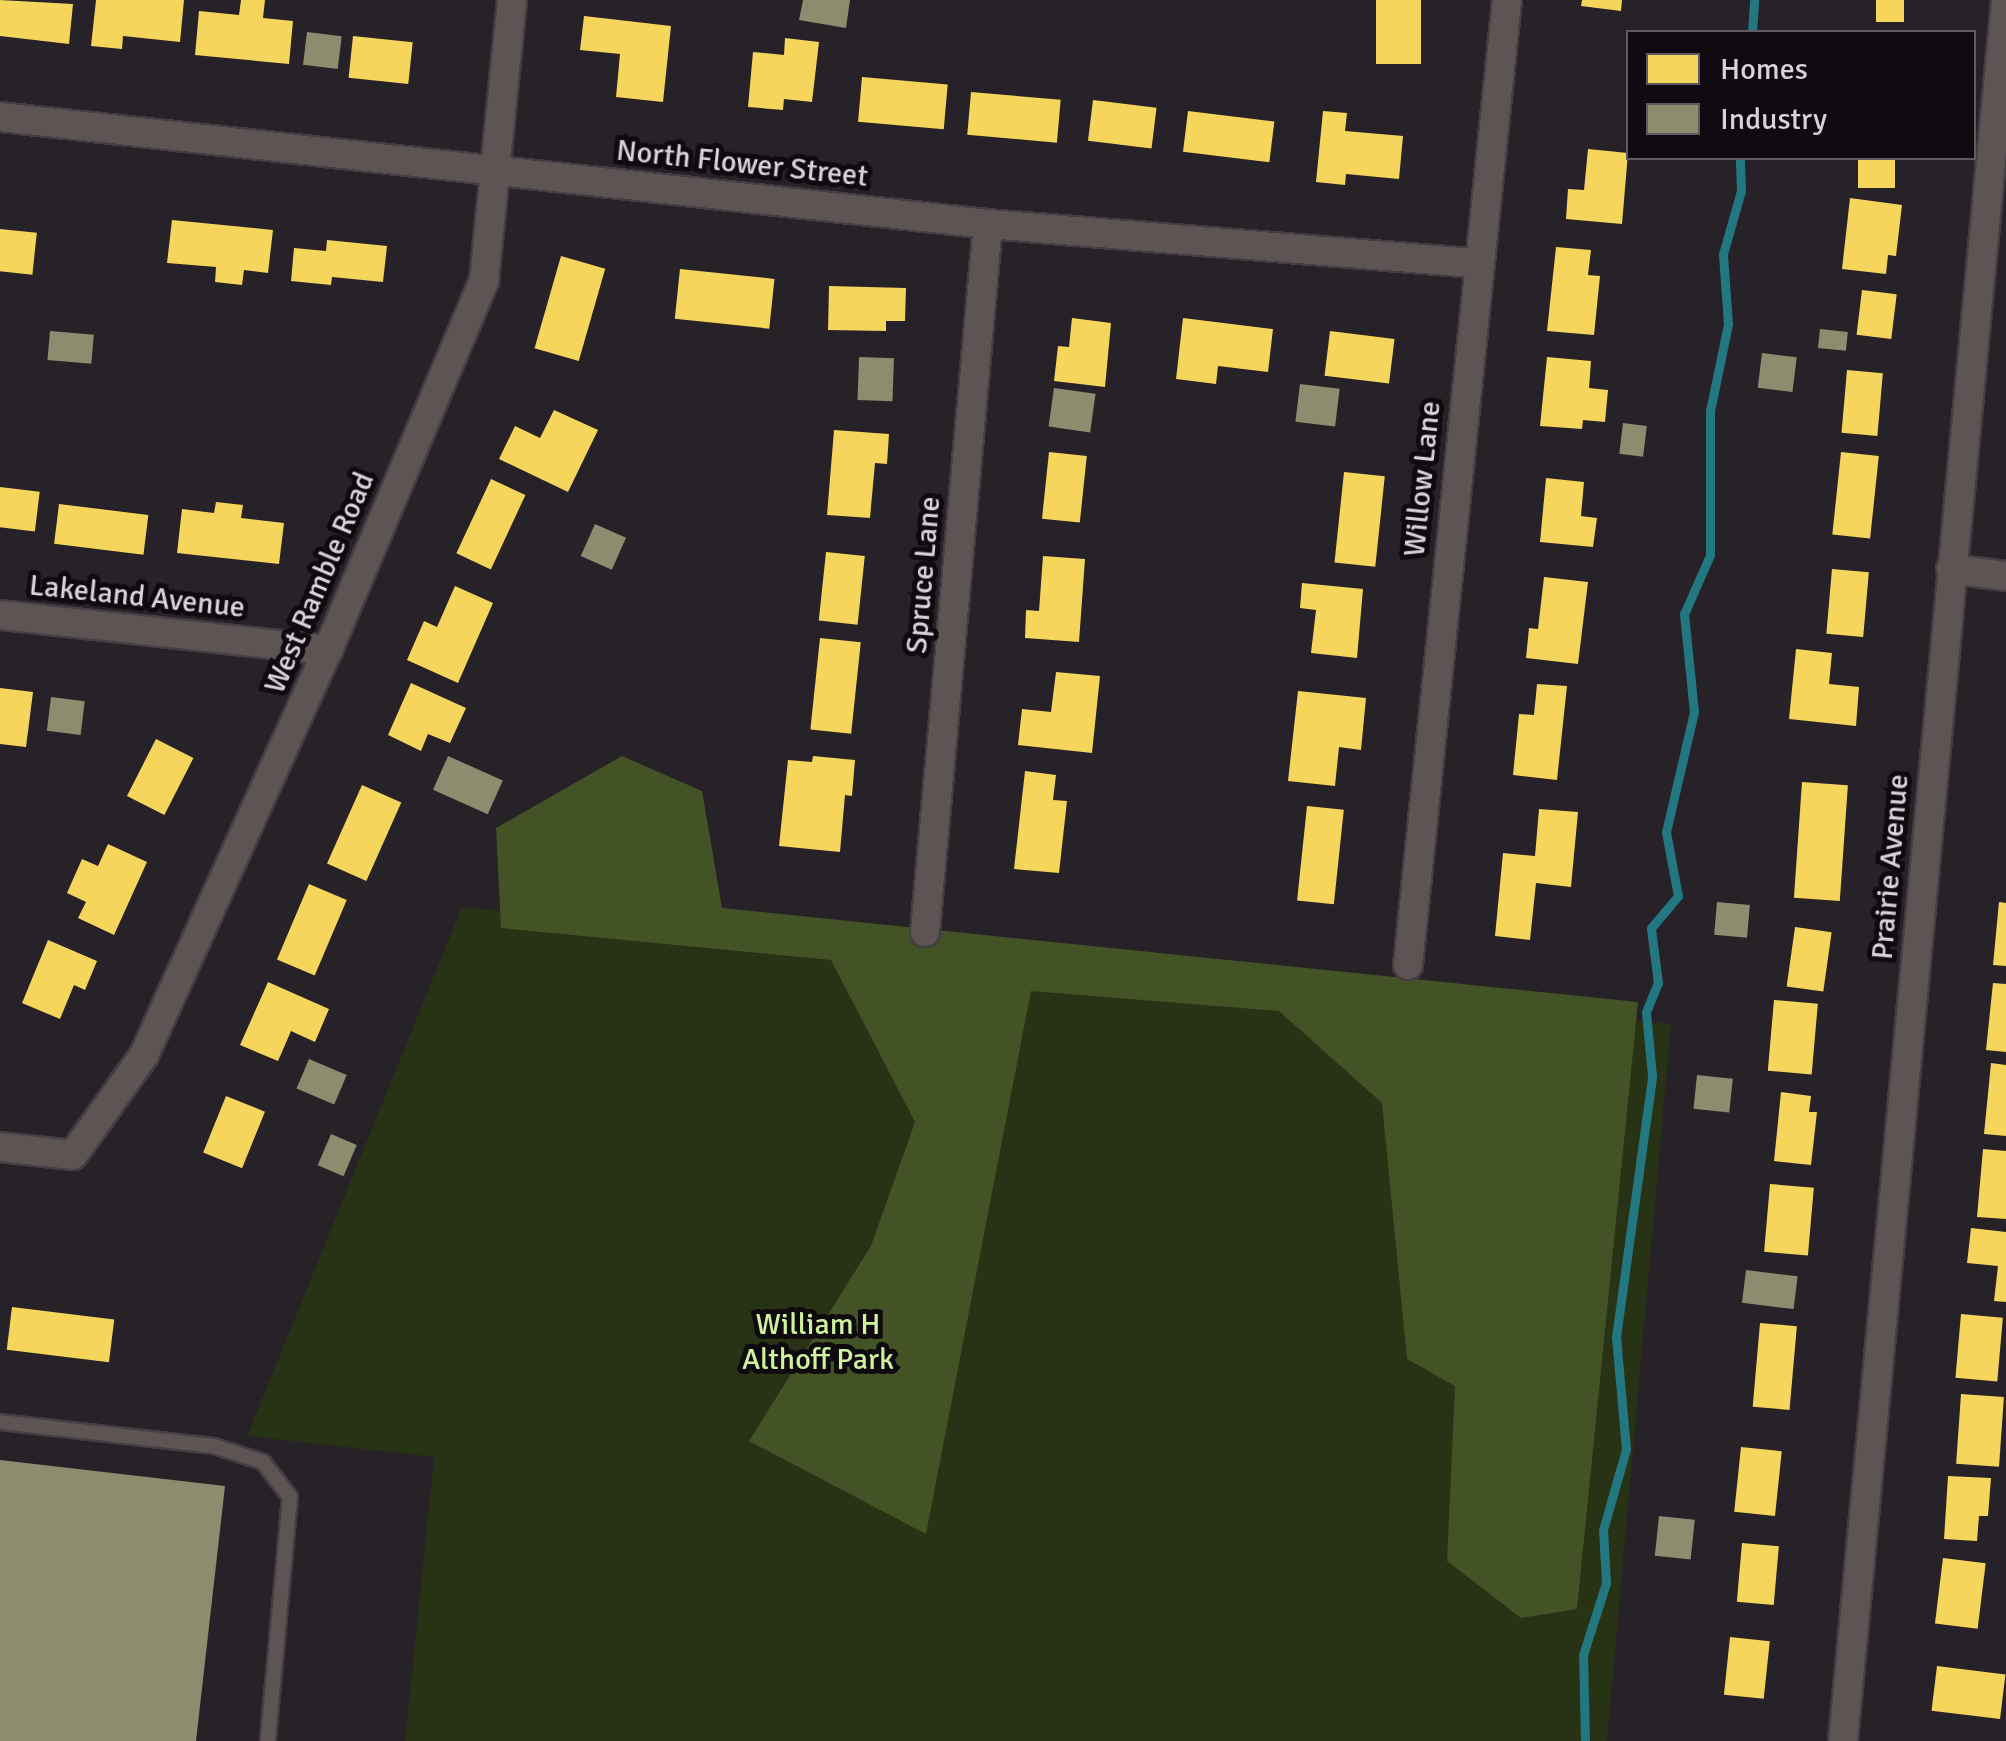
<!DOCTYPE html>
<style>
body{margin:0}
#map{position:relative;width:2006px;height:1741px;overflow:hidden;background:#272128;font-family:Signika,sans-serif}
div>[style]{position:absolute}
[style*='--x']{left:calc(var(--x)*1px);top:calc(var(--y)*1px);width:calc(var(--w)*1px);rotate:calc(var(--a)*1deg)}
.green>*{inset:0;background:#283215}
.forest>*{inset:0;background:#435325}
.homes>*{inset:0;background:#f6d55c;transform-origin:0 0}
.industry>*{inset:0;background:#8c8c6e;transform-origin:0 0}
.stream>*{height:9px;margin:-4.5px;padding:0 4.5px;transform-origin:4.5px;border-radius:4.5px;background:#227781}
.roads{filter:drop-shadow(2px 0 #433e44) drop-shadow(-2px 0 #433e44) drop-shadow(0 2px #433e44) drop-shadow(0 -2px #433e44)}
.lane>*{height:14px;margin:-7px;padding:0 7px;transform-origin:7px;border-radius:7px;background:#5e5454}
.street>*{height:28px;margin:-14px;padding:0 14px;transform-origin:14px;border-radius:14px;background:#5e5454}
span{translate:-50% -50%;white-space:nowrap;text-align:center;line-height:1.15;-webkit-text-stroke:10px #0e0a0f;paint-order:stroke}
.street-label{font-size:30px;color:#d9d2db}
.park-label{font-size:30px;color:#d0f29e}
.legend{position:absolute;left:1626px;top:30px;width:350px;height:130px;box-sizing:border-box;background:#0e0a0f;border:2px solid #5f5a61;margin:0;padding:12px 18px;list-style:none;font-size:30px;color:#d9d2db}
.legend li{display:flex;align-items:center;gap:20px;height:50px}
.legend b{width:50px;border:2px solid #5f5a61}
</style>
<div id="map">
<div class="green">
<div style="clip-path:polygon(462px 907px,1671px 1024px,1607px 1741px,405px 1741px,434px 1457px,247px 1436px)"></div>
</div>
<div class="forest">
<div style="clip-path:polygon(622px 756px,702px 791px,722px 908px,1638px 1002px,1577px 1609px,1521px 1618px,1447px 1561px,1455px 1386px,1407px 1359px,1382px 1103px,1279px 1011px,1031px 991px,926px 1534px,749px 1441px,871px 1246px,915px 1122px,831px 960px,501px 928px,496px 828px)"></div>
</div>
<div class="homes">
<div style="clip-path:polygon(0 0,73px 4px,69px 44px,0 36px)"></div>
<div style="clip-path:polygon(96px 0,184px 0,180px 42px,123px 36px,122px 49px,91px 46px)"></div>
<div style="clip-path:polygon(241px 0,265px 0,263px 18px,293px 21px,289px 64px,195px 55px,199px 11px,239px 15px)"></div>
<div style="left:1376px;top:0;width:45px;height:64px"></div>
<div style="clip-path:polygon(1582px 0,1622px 0,1621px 11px,1581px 6px)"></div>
<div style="left:1876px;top:0;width:28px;height:22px"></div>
<div style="clip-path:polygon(584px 16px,671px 26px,663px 102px,616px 97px,620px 54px,580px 50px)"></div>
<div style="left:353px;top:36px;width:60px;height:42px;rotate:6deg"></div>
<div style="clip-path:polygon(785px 38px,819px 42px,812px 102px,784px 99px,783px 110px,748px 107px,753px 52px,784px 55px)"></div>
<div style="left:862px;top:77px;width:86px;height:45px;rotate:5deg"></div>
<div style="left:971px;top:92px;width:90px;height:43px;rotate:5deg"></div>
<div style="left:1093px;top:100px;width:64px;height:41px;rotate:7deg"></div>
<div style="left:1188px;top:111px;width:87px;height:41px;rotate:7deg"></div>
<div style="clip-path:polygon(1323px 111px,1347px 113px,1345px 131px,1403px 136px,1399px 179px,1346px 174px,1345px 185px,1316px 182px)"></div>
<div style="clip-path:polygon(1588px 149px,1628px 153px,1622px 224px,1566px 219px,1568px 189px,1584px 190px)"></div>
<div style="left:1858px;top:158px;width:37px;height:30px"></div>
<div style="clip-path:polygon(1850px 198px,1902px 205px,1896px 256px,1888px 255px,1886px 274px,1842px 269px)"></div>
<div style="clip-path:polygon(172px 220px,273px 230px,268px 273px,244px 270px,242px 285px,215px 282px,216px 267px,167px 263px)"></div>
<div style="left:0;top:229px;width:37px;height:42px;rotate:6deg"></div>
<div style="clip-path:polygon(327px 240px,387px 246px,383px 282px,332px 277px,331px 285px,291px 281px,294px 248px,326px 251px)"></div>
<div style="clip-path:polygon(1556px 247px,1591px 250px,1588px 275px,1600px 276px,1594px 335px,1547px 331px)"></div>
<div style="left:561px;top:256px;width:46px;height:96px;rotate:16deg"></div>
<div style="left:680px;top:269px;width:95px;height:50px;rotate:6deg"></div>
<div style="clip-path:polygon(829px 286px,906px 288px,905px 321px,886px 321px,886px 331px,828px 330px)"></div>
<div style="left:1862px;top:290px;width:35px;height:45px;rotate:7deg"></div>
<div style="clip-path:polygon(1072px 318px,1111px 323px,1105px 387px,1054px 381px,1058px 346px,1069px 347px)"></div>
<div style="clip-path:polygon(1183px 318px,1273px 329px,1268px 372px,1218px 366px,1216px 384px,1176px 379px)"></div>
<div style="left:1330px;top:331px;width:65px;height:45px;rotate:7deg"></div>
<div style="clip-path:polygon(1547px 357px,1591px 361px,1589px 388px,1608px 390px,1605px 422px,1583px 420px,1582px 429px,1540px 426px)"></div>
<div style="left:1847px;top:370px;width:36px;height:63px;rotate:5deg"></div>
<div style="clip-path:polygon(554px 410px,598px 430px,568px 492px,499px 459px,515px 426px,540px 438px)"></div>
<div style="clip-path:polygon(834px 430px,889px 434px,887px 464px,875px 463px,870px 518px,827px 515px)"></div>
<div style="left:1049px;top:452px;width:38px;height:67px;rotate:6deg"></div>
<div style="left:1841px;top:452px;width:38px;height:83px;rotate:6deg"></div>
<div style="left:1344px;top:472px;width:41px;height:91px;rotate:6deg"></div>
<div style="clip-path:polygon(1546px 478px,1584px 482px,1581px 516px,1597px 518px,1593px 547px,1540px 542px)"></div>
<div style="left:491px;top:479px;width:38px;height:82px;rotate:25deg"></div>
<div style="left:0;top:487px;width:40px;height:40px;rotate:7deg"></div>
<div style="clip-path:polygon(216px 502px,243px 505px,241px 518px,284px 523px,279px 564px,177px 553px,182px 509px,214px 513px)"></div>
<div style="left:59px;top:504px;width:90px;height:40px;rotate:7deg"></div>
<div style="left:826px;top:552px;width:39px;height:69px;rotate:6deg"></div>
<div style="clip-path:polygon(1043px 556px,1085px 559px,1079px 642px,1025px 638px,1026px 610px,1039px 611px)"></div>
<div style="left:1832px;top:569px;width:37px;height:65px;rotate:5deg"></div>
<div style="clip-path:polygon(1544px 577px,1588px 582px,1578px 664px,1526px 658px,1529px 628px,1538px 629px)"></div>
<div style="clip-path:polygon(1302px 583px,1363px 589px,1357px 658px,1311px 653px,1316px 610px,1300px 608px)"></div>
<div style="clip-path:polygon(455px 586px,493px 603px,458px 683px,407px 660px,424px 621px,437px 627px)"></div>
<div style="left:820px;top:638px;width:41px;height:92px;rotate:6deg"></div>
<div style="clip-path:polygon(1796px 649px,1832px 653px,1829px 684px,1859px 687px,1856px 726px,1789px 719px)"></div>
<div style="clip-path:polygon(1056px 672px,1100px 676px,1092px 753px,1018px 745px,1022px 709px,1051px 712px)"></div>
<div style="clip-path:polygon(411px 683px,466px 708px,450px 743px,428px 734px,421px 751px,388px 735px)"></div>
<div style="clip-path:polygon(1537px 684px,1567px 686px,1557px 780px,1513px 775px,1519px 714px,1534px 715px)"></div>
<div style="clip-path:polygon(0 688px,33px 692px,26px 747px,0 744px)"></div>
<div style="clip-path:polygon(1298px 691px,1366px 698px,1361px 750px,1339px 747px,1335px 786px,1288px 781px)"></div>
<div style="left:156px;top:739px;width:42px;height:64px;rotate:27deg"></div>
<div style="clip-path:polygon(813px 756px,855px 760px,852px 796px,845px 795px,840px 852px,779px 846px,788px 760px,812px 762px)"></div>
<div style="clip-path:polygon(1025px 771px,1056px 775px,1053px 800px,1067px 801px,1059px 873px,1014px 869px)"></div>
<div style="left:1802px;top:782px;width:46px;height:116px;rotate:4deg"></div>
<div style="left:362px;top:785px;width:43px;height:86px;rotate:24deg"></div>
<div style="left:1307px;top:806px;width:37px;height:95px;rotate:6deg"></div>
<div style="clip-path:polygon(1539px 809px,1578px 812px,1571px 887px,1536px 883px,1530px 940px,1495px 936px,1503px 853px,1535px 856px)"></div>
<div style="clip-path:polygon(108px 844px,147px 862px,114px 935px,78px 918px,86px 902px,67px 893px,82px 859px,98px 866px)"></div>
<div style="left:309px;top:884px;width:41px;height:82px;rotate:23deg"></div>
<div style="clip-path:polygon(1999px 902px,2006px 903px,2006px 966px,1993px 965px)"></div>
<div style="left:1795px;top:927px;width:37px;height:60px;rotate:8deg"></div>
<div style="clip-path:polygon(48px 940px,97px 961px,85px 990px,74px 985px,60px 1019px,22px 1003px)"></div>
<div style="clip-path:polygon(268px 982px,329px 1009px,315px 1042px,291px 1031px,278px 1061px,240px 1045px)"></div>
<div style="clip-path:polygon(1993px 983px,2006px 984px,2006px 1052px,1986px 1050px)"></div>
<div style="left:1774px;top:1000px;width:44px;height:71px;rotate:5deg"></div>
<div style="clip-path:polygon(1991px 1063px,2006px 1065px,2006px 1136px,1984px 1134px)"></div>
<div style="clip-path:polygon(1781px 1092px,1811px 1096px,1809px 1112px,1817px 1112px,1811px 1165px,1774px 1161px)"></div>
<div style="left:226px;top:1096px;width:42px;height:61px;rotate:22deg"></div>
<div style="clip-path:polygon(1983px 1149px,2006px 1151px,2006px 1219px,1977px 1217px)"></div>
<div style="left:1770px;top:1184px;width:44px;height:68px;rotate:5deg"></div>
<div style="clip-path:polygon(1971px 1228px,2006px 1232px,2006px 1302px,1994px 1301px,1998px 1266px,1967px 1263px)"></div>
<div style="left:12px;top:1307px;width:103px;height:43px;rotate:7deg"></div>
<div style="left:1961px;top:1314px;width:42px;height:64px;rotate:5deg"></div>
<div style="left:1760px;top:1323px;width:37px;height:84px;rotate:5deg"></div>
<div style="left:1961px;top:1394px;width:43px;height:70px;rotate:4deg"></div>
<div style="left:1741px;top:1447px;width:41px;height:65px;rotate:6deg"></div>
<div style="clip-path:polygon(1948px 1476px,1991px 1478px,1988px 1516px,1979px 1516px,1977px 1541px,1944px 1539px)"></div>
<div style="left:1742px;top:1543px;width:37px;height:59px;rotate:5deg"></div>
<div style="left:1943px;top:1558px;width:43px;height:66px;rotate:7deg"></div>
<div style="left:1730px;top:1637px;width:40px;height:58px;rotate:6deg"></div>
<div style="left:1937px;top:1666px;width:69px;height:45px;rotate:7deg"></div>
</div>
<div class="industry">
<div style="clip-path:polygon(803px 0,850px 0,846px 28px,799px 20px)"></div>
<div style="left:307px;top:32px;width:35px;height:33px;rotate:7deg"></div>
<div style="left:1820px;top:329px;width:28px;height:19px;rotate:6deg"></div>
<div style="left:50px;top:331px;width:44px;height:29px;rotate:5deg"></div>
<div style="left:1762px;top:353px;width:35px;height:35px;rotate:7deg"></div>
<div style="left:859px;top:357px;width:35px;height:43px;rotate:2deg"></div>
<div style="left:1300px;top:384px;width:40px;height:38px;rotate:7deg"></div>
<div style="left:1054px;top:388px;width:42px;height:39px;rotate:8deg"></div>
<div style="left:1623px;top:423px;width:24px;height:31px;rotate:7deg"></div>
<div style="left:595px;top:524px;width:34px;height:35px;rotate:24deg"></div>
<div style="left:51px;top:697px;width:34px;height:34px;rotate:7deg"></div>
<div style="left:448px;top:756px;width:60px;height:37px;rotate:24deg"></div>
<div style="left:1717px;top:902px;width:33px;height:33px;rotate:5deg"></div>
<div style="left:309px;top:1059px;width:41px;height:32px;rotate:23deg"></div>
<div style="left:1697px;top:1075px;width:36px;height:34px;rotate:6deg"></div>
<div style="left:331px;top:1134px;width:28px;height:34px;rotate:23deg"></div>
<div style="left:1746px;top:1270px;width:52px;height:33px;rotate:7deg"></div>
<div style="clip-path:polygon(0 1460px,225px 1486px,196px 1741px,0 1741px)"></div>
<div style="left:1659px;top:1516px;width:36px;height:40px;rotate:6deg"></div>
</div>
<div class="stream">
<div style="--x:1752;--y:32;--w:32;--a:-86"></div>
<div style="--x:1585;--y:1741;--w:86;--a:-91.3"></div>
<div style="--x:1583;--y:1655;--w:76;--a:-72.3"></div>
<div style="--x:1606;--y:1583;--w:53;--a:-93.2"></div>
<div style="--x:1603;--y:1530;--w:84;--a:-74.1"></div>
<div style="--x:1626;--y:1449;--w:112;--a:-95.1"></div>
<div style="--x:1616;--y:1337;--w:263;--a:-82.1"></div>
<div style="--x:1652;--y:1076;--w:64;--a:-95.4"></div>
<div style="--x:1646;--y:1012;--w:31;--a:-68"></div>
<div style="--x:1658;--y:983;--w:55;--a:-97.3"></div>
<div style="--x:1651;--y:928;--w:42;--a:-49.8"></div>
<div style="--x:1678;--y:896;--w:65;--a:-100.6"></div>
<div style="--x:1666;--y:832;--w:123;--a:-76.9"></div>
<div style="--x:1694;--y:712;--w:99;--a:-95.8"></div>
<div style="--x:1684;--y:614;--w:64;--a:-66.2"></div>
<div style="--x:1710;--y:555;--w:144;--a:-90"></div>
<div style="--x:1710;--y:411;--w:89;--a:-78.3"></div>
<div style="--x:1728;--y:324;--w:70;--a:-94.1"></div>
<div style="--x:1723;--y:254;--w:66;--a:-74.1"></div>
<div style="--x:1741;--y:191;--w:33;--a:-92"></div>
</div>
<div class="roads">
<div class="lane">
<div style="--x:0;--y:1422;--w:215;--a:6.4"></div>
<div style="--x:214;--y:1446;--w:52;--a:18.1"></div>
<div style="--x:263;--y:1462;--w:44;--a:52.4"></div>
<div style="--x:290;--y:1497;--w:245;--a:95.2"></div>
</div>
<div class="street">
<div style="--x:0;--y:117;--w:994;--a:6.18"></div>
<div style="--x:988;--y:224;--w:492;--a:4.6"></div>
<div style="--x:1951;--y:569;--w:55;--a:7.3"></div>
<div style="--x:0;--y:615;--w:330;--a:6.1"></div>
<div style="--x:925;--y:932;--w:711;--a:-84.92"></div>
<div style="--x:1408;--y:965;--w:970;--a:-84.14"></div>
<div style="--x:0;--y:1147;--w:73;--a:6.3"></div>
<div style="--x:73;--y:1155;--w:123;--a:-54.6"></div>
<div style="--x:144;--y:1055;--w:445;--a:-65.6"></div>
<div style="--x:328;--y:650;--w:401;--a:-67.1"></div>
<div style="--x:484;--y:281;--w:282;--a:-84.3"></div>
<div style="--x:1843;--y:1741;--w:1749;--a:-84.65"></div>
</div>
</div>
<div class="street-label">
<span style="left:742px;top:164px;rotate:6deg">North Flower Street</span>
<span style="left:1423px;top:479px;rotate:-84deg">Willow Lane</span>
<span style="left:924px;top:575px;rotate:-85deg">Spruce Lane</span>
<span style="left:320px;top:583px;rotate:-67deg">West Ramble Road</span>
<span style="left:137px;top:597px;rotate:6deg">Lakeland Avenue</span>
<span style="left:1891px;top:867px;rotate:-85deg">Prairie Avenue</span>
</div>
<div class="park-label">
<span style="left:818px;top:1342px">William H<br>Althoff Park</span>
</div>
<ul class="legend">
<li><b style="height:28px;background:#f6d55c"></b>Homes</li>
<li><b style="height:28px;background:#8c8c6e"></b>Industry</li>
</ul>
</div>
